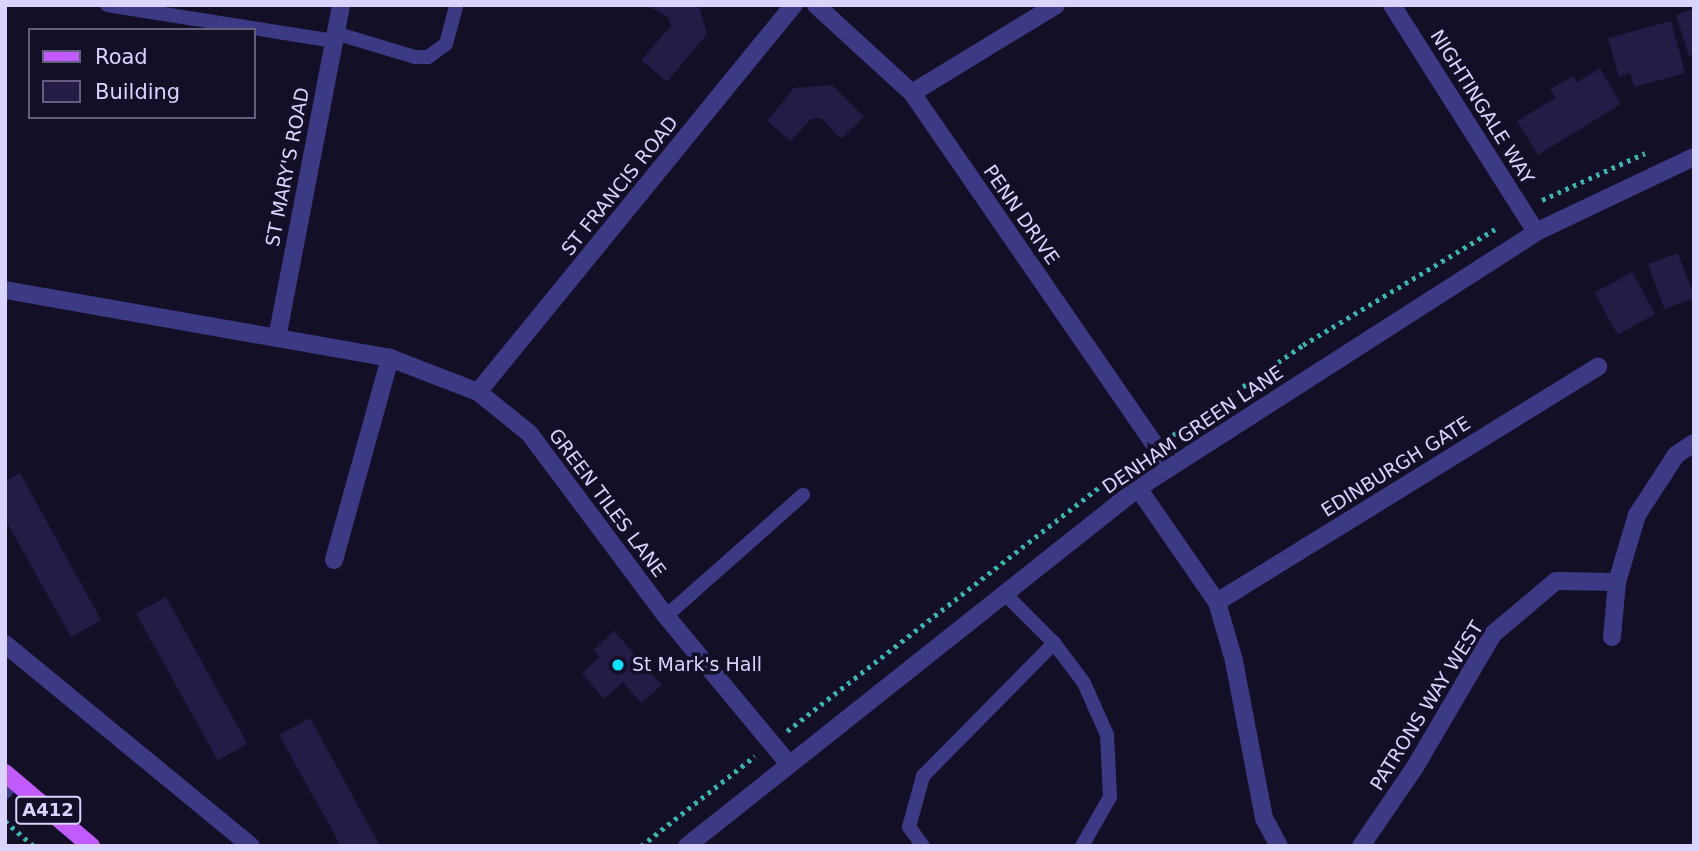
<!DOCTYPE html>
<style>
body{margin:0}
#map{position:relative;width:1699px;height:851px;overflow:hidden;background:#130f26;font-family:"DejaVu Sans",sans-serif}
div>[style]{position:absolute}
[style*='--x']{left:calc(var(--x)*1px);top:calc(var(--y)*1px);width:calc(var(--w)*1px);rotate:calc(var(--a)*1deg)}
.building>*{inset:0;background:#241b47;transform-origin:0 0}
.path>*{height:4.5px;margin-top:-2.25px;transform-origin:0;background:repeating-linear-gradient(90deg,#2fb8b0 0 3.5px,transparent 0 8.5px)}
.lane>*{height:14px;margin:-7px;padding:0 7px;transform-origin:7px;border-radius:7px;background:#3d3a85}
.street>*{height:18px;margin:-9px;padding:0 9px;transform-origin:9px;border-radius:9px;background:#3d3a85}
.primary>*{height:18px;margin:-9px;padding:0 9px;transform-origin:9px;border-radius:9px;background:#c25bff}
.dots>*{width:19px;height:19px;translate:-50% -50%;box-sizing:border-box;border:4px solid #130f26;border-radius:50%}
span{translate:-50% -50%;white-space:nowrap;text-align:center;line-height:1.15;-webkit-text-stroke:7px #130f26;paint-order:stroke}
.shield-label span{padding:2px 5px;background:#130f26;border:2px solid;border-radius:5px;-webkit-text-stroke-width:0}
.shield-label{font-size:18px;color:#d9d4ff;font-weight:700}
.street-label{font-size:19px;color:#d9d4ff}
.poi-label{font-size:19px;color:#d9d4ff}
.left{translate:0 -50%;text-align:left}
.frame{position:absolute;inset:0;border:7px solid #d9d4ff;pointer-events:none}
.legend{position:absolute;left:28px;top:28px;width:228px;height:91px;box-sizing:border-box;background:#130f26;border:2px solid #625e7d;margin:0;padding:9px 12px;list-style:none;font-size:21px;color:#d9d4ff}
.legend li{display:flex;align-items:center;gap:14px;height:35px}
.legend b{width:35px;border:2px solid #625e7d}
</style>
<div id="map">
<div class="building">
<div style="clip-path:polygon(645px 5px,699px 5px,707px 34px,667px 82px,641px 60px,671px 26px,668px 17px)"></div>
<div style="clip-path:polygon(1694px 9px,1694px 54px,1689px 56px,1676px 15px)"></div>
<div style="clip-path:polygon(1671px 21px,1685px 73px,1634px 87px,1630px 73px,1619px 77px,1608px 38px)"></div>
<div style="clip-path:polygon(1600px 68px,1621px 104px,1538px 155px,1517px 121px,1556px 98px,1550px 89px,1574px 76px,1577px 82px)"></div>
<div style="clip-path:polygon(832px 85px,864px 117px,841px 139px,821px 118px,811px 119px,791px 141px,767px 121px,794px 88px)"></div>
<div style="left:1678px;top:253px;width:48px;height:32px;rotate:70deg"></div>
<div style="left:1632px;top:272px;width:48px;height:43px;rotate:61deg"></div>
<div style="clip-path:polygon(20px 473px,101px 620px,71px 637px,5px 519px,5px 481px)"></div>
<div style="left:166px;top:597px;width:168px;height:34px;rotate:61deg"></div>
<div style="clip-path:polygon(614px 631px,662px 685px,641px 703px,623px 682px,604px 699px,582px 673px,600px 657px,593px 650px)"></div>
<div style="clip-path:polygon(310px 718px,380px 846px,341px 846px,279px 735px)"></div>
</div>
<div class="path">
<div style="--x:1542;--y:200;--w:113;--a:-24.5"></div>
<div style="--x:1173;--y:435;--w:158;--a:-34.7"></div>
<div style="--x:1303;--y:345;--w:224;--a:-31.1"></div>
<div style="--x:787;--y:731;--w:417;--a:-38"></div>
<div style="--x:5;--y:821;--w:38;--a:41"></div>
<div style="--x:641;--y:846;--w:145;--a:-38.3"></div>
</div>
<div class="lane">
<div style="--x:107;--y:5;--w:230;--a:9"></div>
<div style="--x:335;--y:33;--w:84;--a:16.7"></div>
<div style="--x:415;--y:57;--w:13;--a:0"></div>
<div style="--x:428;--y:57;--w:22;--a:-36"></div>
<div style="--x:446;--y:44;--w:39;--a:-75"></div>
<div style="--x:1007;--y:596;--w:66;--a:45"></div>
<div style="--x:1054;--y:643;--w:50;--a:53.1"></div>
<div style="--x:1084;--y:683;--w:57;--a:66.1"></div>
<div style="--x:1107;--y:735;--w:62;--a:87.2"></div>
<div style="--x:1110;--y:797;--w:56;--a:119.7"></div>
<div style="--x:666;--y:616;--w:183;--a:-41.5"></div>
<div style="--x:5;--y:792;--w:15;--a:-48"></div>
<div style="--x:923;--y:846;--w:24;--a:-126"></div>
<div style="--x:909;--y:827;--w:53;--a:-74.6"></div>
<div style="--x:923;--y:776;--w:187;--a:-45.4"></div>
</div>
<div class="street">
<div style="--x:816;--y:5;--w:130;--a:42.5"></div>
<div style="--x:912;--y:93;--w:454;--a:55.4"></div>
<div style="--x:1392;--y:5;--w:269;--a:57.6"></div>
<div style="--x:912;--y:93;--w:169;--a:-31.4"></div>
<div style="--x:5;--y:290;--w:391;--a:10"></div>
<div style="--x:390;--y:358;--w:94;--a:21.1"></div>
<div style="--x:478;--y:392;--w:65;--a:38.8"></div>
<div style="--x:529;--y:433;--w:229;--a:53.2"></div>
<div style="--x:666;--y:616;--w:191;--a:50.3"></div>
<div style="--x:277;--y:338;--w:339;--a:-79.1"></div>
<div style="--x:478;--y:392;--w:500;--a:-50.8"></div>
<div style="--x:1138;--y:488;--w:139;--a:55.3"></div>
<div style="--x:1217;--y:602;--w:61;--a:73.9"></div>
<div style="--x:1234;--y:661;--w:160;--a:79.2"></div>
<div style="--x:1264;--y:818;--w:32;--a:62"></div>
<div style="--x:334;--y:560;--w:210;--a:-74.5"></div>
<div style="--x:1217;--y:602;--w:448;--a:-31.7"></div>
<div style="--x:1612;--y:637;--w:55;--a:-84.8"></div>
<div style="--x:1617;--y:582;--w:70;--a:-73.4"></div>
<div style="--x:1637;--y:515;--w:72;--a:-57"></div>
<div style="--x:1676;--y:455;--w:22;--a:-34"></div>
<div style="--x:5;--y:644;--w:318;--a:39.4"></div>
<div style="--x:687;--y:846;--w:576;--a:-38.44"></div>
<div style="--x:1138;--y:488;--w:473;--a:-32.7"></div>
<div style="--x:1536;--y:232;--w:175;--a:-25.4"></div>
<div style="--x:1361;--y:846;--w:96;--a:-55.6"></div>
<div style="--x:1415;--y:767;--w:154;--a:-59.6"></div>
<div style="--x:1493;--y:634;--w:82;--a:-40.1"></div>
<div style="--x:1556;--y:581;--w:61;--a:0.9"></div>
</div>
<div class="primary">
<div style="--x:5;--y:773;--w:113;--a:40.3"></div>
</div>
<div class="dots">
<div style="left:618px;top:665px;background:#00e5ff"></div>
</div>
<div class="shield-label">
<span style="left:48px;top:810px">A412</span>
</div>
<div class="street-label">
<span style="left:1482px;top:107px;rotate:58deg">NIGHTINGALE WAY</span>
<span style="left:288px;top:167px;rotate:-79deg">ST MARY'S ROAD</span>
<span style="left:620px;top:186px;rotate:-51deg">ST FRANCIS ROAD</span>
<span style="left:1021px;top:215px;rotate:55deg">PENN DRIVE</span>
<span style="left:1193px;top:430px;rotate:-34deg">DENHAM GREEN LANE</span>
<span style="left:1396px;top:467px;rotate:-32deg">EDINBURGH GATE</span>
<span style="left:607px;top:503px;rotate:53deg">GREEN TILES LANE</span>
<span style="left:1427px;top:706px;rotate:-58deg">PATRONS WAY WEST</span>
</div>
<div class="poi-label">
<span class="left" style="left:632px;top:665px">St Mark's Hall</span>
</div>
<div class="frame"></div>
<ul class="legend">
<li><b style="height:9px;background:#c25bff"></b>Road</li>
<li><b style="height:19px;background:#241b47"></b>Building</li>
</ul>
</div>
